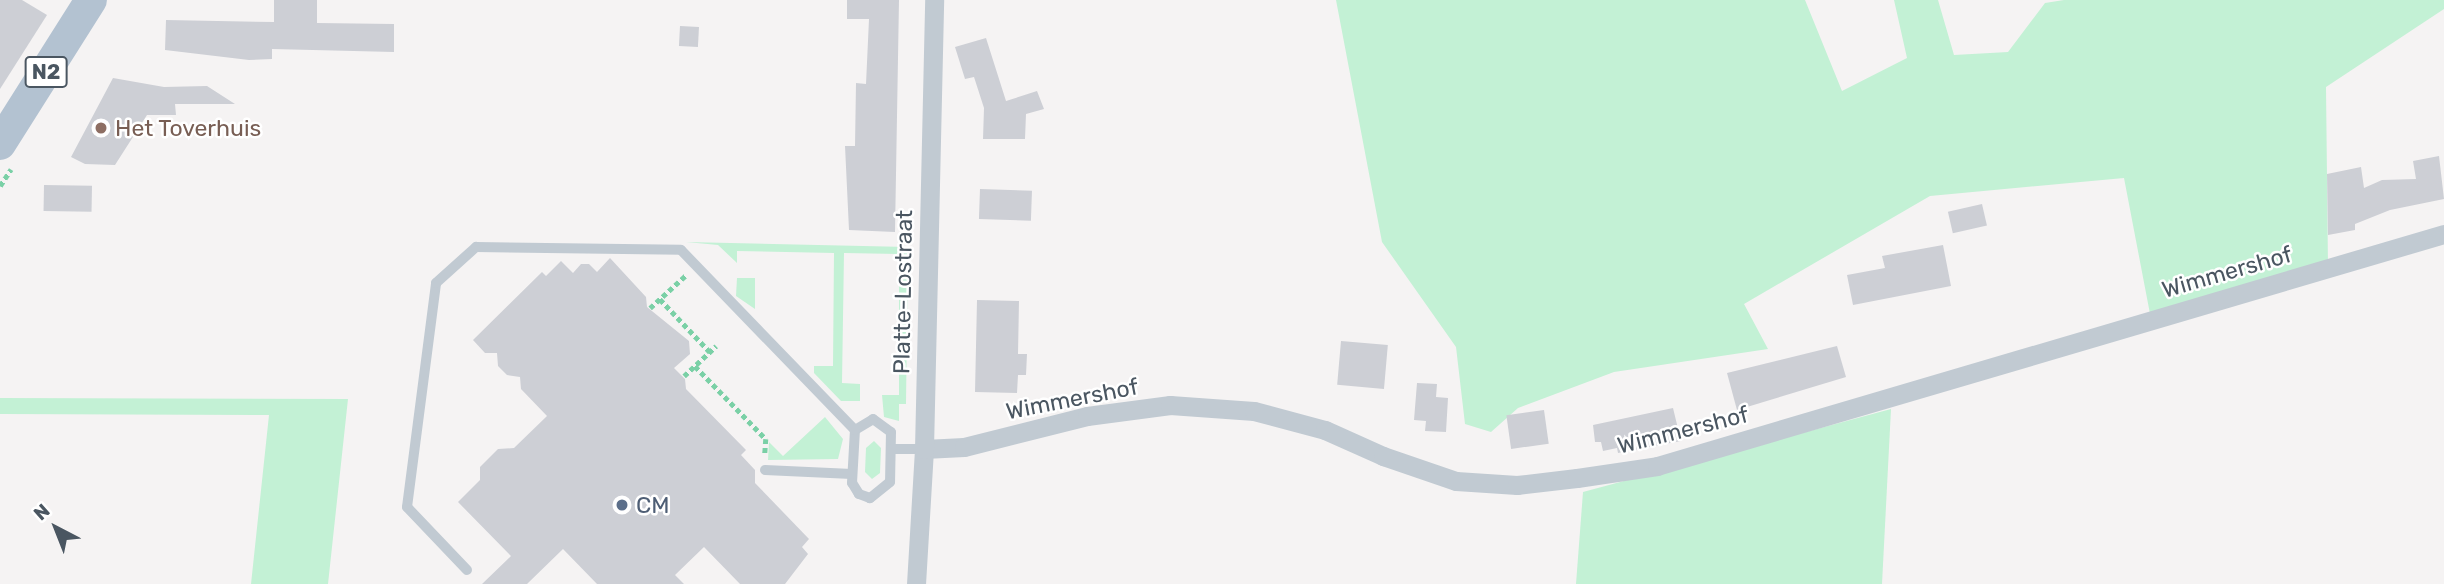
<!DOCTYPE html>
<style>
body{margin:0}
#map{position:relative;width:2444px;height:584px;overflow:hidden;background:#f5f3f3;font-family:Rubik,sans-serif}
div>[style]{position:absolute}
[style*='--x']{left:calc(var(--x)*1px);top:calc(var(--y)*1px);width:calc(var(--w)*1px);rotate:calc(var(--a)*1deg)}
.green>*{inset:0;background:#c3f1d5}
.building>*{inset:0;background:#cdcfd5;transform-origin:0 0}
.path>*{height:4.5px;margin-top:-2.25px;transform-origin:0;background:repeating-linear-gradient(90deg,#7ad0a6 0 5px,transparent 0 8.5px)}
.service>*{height:10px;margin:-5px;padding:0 5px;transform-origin:5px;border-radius:5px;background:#c1cad2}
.minor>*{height:19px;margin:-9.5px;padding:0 9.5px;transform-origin:9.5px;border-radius:9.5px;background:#c1cad2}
.primary>*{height:32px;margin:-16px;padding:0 16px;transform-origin:16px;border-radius:16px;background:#b3c2d1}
.dots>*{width:19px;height:19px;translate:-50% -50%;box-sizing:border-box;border:4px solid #fff;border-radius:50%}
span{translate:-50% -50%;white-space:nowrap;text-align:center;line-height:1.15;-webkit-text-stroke:5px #fff;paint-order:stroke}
.shield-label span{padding:2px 5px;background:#fff;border:2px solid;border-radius:5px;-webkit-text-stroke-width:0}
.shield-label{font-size:21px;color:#4a5661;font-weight:700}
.education-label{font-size:23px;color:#785e54}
.left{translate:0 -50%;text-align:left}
.street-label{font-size:23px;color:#4a5661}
.service-label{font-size:23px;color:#4e5e75}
.north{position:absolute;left:21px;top:493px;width:70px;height:70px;-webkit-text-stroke:5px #fff;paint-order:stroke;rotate:318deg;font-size:19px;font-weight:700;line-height:28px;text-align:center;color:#4a5661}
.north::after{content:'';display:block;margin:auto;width:24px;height:32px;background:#4a5661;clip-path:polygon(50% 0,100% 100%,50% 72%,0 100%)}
</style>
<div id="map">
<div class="green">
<div style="clip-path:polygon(1336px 0,1805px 0,1842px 91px,1907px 58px,1894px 0,1938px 0,1954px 55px,2008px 52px,2045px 3px,2064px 0,2444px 0,2444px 9px,2326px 87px,2328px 267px,2151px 319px,2124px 178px,1930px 196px,1744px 304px,1768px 349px,1614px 372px,1518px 408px,1491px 432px,1465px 424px,1456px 347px,1382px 242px)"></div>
<div style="clip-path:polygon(686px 242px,908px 247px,906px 404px,899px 404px,899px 421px,884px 417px,882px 395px,899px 395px,899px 254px,844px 253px,842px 383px,860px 384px,860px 401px,841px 401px,814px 373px,814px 366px,833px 366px,834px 253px,737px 251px,737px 263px,718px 245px)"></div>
<div style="clip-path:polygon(737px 278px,755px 278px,755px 309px,736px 296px)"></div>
<div style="clip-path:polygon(0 398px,348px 399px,328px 584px,251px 584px,269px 415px,0 414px)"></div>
<div style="clip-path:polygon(1891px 409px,1882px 584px,1576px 584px,1583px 492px)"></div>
<div style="clip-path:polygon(825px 417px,843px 439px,838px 459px,768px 460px,769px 442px,783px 456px)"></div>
<div style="clip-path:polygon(874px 441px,881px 448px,880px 473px,872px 479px,865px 472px,866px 448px)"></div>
</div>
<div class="building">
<div style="clip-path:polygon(0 0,22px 0,47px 15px,0 89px)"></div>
<div style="clip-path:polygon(274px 0,317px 0,317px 23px,394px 24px,394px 52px,272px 49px,272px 59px,249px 60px,165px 50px,166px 20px,274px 22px)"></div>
<div style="clip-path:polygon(847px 0,899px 0,895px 232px,849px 230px,845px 146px,855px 146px,856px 83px,866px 84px,869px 19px,847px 19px)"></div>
<div style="left:680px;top:26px;width:19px;height:20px;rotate:3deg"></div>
<div style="clip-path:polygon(986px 38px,1006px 101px,1037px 91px,1044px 109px,1026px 114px,1025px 139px,983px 139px,984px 108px,974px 77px,965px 79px,955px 47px)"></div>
<div style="clip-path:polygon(113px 78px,164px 87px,207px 86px,235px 104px,175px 104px,176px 115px,147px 115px,115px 165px,85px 164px,71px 157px)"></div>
<div style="clip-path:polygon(2439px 156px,2444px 199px,2390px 210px,2355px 224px,2355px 230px,2328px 235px,2327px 174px,2361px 167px,2364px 188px,2382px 180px,2416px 179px,2413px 161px)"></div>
<div style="left:44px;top:185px;width:48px;height:26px;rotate:1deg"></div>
<div style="left:980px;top:189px;width:52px;height:30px;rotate:2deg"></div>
<div style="left:1982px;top:204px;width:22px;height:35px;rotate:77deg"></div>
<div style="clip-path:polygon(1943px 245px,1951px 286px,1853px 305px,1847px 275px,1885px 268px,1882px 256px)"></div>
<div style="clip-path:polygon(610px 258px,646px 297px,647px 307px,689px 341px,690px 354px,674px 368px,685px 379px,686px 389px,746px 450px,741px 455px,755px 470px,755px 483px,809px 539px,802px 547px,808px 554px,785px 584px,740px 584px,704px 547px,675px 575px,684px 584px,597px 584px,563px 549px,527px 584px,482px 584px,511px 556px,458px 502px,480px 480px,480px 467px,498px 449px,514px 448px,547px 416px,521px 389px,520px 377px,507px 375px,498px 366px,497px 353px,485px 353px,473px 340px,542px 272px,546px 276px,561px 261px,573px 273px,581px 264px,589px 264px,597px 272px)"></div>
<div style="clip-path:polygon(977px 300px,1019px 301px,1018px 354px,1027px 354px,1026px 375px,1018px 375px,1017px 393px,975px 392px)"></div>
<div style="left:1341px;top:341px;width:47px;height:44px;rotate:5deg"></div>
<div style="clip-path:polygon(1837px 346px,1846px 377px,1737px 410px,1727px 373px)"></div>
<div style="clip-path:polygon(1417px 383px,1437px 384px,1436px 397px,1448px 398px,1446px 432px,1425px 431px,1426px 421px,1414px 420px)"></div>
<div style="clip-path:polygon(1673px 408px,1681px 441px,1618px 453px,1617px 448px,1603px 451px,1601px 442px,1595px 442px,1593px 425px)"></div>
<div style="left:1544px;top:410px;width:34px;height:38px;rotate:82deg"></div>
</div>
<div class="path">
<div style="--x:0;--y:186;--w:20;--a:-57"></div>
<div style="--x:660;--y:299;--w:73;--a:46.7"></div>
<div style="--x:650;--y:308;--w:49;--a:-42.5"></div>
<div style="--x:695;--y:366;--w:102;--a:45.8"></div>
<div style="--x:766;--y:439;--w:16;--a:94"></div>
<div style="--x:684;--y:376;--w:44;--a:-43.2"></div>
</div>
<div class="service">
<div style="--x:873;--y:419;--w:22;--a:36"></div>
<div style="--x:891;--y:432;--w:50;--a:91.1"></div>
<div style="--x:890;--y:482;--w:26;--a:141"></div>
<div style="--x:870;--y:498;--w:12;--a:-160"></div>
<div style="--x:859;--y:494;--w:13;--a:-122"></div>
<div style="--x:852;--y:483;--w:53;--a:-86.8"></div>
<div style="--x:855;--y:430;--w:21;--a:-31"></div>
<div style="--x:891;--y:449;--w:33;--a:0"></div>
<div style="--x:765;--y:470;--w:87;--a:2.6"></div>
<div style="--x:467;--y:570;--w:87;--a:-133.6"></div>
<div style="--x:407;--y:507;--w:226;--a:-82.6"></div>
<div style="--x:436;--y:283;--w:54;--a:-42"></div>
<div style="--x:476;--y:247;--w:205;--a:0.8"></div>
<div style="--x:681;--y:250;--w:250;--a:46"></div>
</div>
<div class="minor">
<div style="--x:924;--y:449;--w:40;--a:-2.9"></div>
<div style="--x:964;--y:447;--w:127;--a:-14.1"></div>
<div style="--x:1087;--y:416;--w:84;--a:-7.5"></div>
<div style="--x:1170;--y:405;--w:84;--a:4.1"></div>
<div style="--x:1254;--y:411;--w:73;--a:15"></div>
<div style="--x:1325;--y:430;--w:64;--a:24.1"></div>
<div style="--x:1383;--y:456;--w:77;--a:18.9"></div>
<div style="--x:1456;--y:481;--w:61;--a:3.8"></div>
<div style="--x:1517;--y:485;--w:60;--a:-6.7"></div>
<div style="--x:1577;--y:478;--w:81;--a:-8.5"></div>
<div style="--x:1657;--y:466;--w:820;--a:-16.43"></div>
<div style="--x:916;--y:584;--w:135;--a:-86.6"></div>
<div style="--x:924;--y:449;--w:449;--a:-88.7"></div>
</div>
<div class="primary">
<div style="--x:0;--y:144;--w:170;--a:-57.7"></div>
</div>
<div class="dots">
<div style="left:101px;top:128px;background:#8d6e63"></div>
<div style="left:622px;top:505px;background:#5c6f8a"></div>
</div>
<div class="shield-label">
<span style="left:46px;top:72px">N2</span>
</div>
<div class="education-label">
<span class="left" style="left:115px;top:128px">Het Toverhuis</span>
</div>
<div class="street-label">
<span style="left:2227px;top:272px;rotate:-16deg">Wimmershof</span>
<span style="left:903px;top:292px;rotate:-89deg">Platte-Lostraat</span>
<span style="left:1072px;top:399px;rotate:-11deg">Wimmershof</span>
<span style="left:1683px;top:430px;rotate:-14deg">Wimmershof</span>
</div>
<div class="service-label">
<span class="left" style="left:636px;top:505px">CM</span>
</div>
<div class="north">N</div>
</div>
